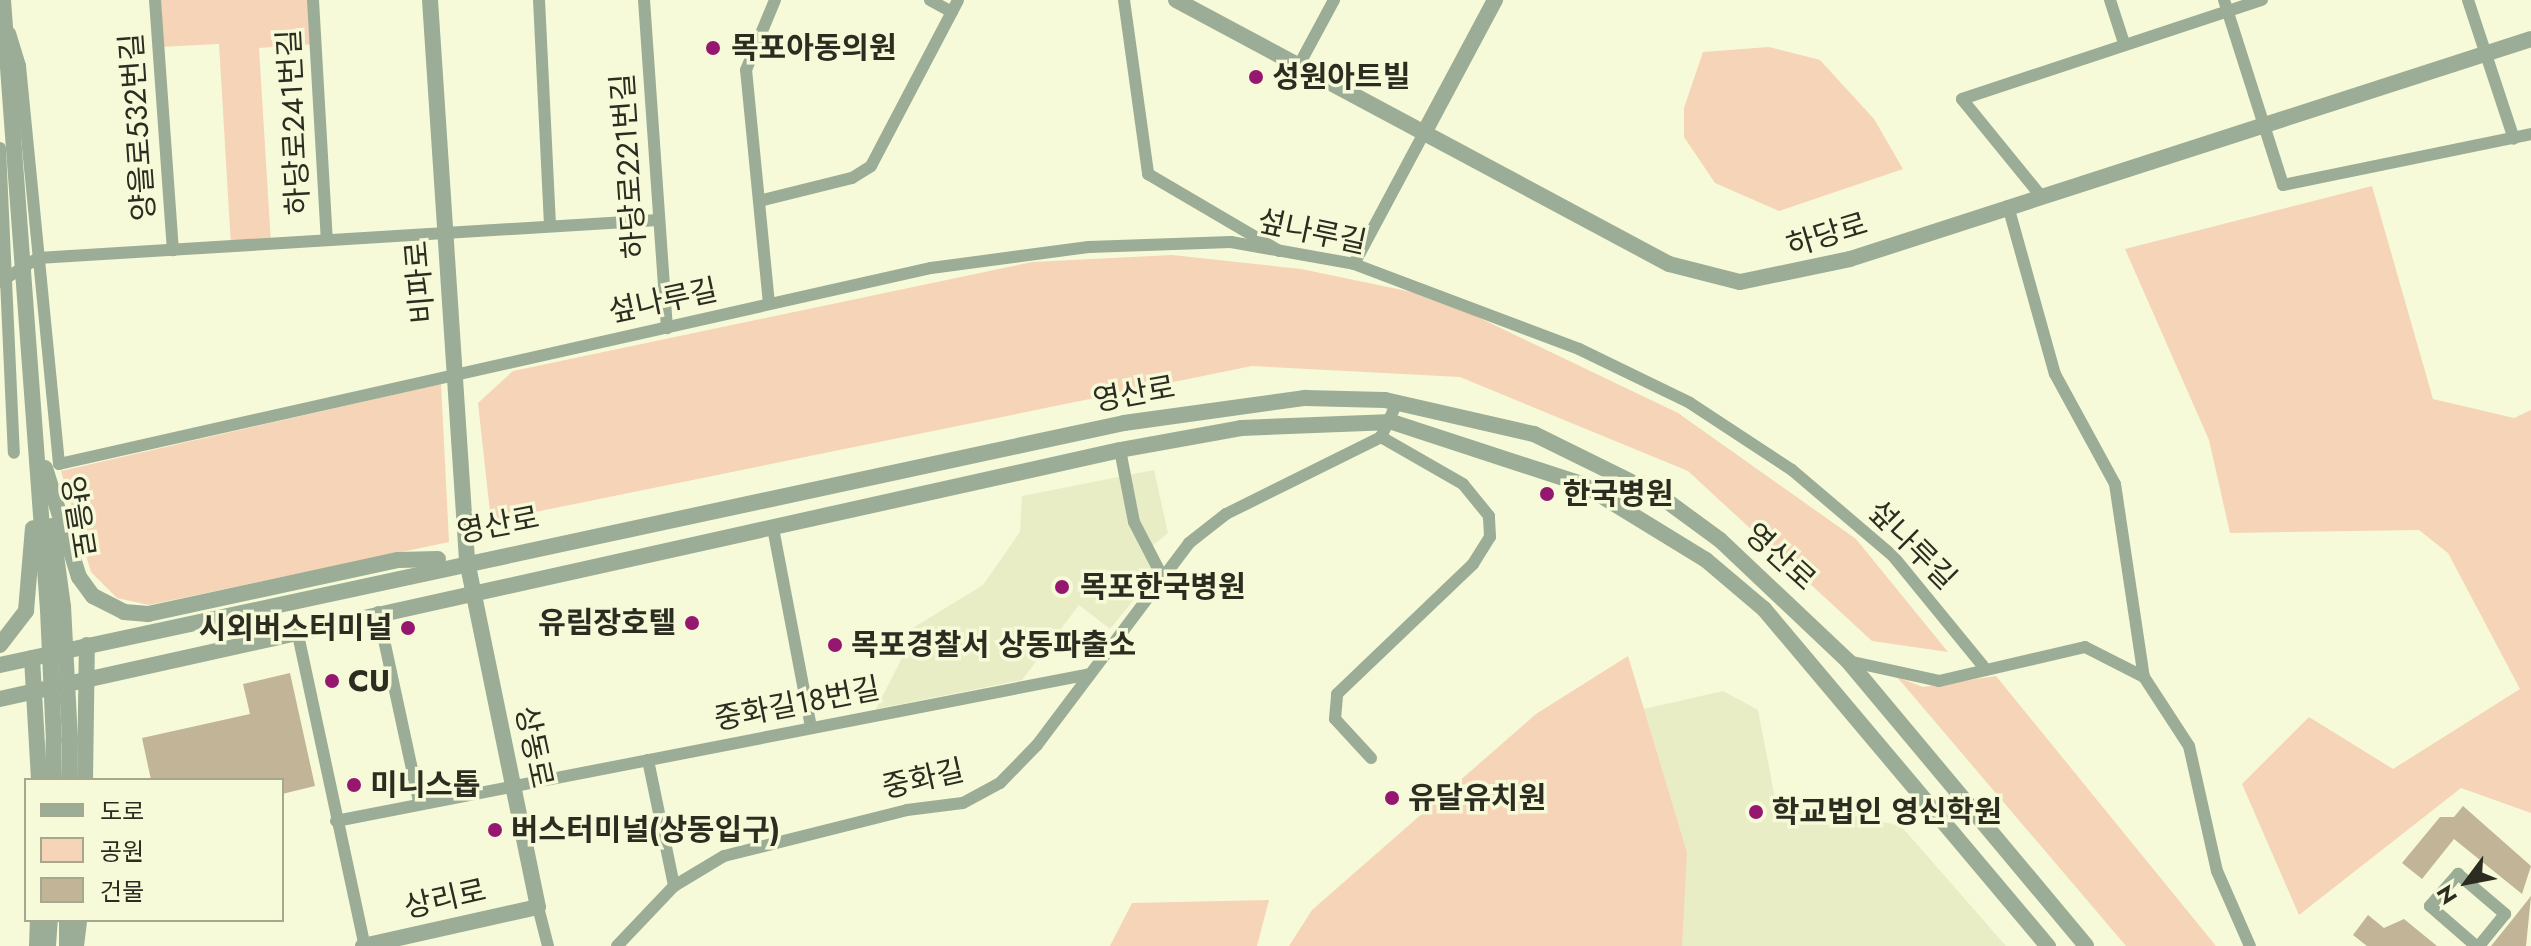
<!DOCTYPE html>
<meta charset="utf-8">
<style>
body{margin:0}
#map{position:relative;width:2531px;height:946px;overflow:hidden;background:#f6fad8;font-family:Jost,"Noto Sans KR",sans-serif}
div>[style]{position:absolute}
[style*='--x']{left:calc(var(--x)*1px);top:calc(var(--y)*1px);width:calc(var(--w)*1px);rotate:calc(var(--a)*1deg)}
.built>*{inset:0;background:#e8edc5}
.green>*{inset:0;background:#f6d4b8}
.building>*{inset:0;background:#c2b496}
.minor>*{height:12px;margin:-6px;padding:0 6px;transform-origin:6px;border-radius:6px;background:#9bad96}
.tertiary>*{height:16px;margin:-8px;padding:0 8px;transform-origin:8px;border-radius:8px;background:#9bad96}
.tertiary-bridge>*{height:16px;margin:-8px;padding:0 8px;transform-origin:8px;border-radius:8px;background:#9bad96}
.dots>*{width:22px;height:22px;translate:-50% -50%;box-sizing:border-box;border:4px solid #f6fad8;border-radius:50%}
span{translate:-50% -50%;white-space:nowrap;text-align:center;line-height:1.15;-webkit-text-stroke:7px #f6fad8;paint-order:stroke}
.poi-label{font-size:30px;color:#2c2d20;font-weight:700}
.left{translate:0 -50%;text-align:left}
.right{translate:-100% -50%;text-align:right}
.street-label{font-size:30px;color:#2c2d20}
.legend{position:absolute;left:24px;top:778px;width:260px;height:144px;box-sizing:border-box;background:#f6fad8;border:2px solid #a5a88e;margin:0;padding:10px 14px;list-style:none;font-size:24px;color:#2c2d20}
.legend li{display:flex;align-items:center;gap:16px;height:40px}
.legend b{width:40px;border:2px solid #a5a88e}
.north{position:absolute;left:2427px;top:842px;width:80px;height:80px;-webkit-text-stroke:6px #f6fad8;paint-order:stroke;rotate:238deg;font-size:22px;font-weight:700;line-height:32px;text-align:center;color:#2c2d20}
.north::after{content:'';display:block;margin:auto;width:28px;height:36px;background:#2c2d20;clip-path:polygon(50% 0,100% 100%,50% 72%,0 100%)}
</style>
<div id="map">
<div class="built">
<div style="clip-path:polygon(1154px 470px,1168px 533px,1151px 547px,1163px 564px,1110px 629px,1079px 605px,1022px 680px,876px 709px,906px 650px,908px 631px,983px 585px,1020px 532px,1022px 496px)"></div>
<div style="clip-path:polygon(1723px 691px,1758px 710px,1775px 798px,1901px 826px,2006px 946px,1670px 946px,1687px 852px,1644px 709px)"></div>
</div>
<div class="green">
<div style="clip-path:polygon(155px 0,313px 0,315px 44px,259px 48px,271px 244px,231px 246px,219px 44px,158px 47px)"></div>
<div style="clip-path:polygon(1769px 47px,1820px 60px,1874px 119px,1903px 169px,1779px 211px,1715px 183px,1684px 137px,1684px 108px,1703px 52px)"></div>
<div style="clip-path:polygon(2372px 186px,2433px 399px,2514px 418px,2531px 410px,2531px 813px,2461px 788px,2299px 915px,2242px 784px,2309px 717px,2393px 769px,2520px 689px,2448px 553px,2419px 530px,2230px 533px,2209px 440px,2125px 249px)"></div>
<div style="clip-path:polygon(1172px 255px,1301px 269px,1436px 297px,1678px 413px,1856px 539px,1948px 652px,1872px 641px,1688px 471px,1460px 377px,1252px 366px,491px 521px,478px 403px,513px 371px,1032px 262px)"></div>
<div style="clip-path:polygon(441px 384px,449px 542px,149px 605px,117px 598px,91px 572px,61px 471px)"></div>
<div style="clip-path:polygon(1628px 656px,1687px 852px,1682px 946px,1289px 946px,1312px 910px,1536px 714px)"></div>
<div style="clip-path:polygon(1996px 676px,2216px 946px,2126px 946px,1897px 677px,1923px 687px)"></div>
<div style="clip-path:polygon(1269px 900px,1257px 946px,1110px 946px,1132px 903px)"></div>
</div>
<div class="building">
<div style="clip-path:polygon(290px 673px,315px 786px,282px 794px,282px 780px,151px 780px,142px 738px,250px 714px,243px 684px)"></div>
<div style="clip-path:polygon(2463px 806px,2531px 866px,2522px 894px,2454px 839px,2422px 879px,2402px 863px,2440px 817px,2454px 817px)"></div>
<div style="clip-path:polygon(2531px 896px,2526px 946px,2491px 946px,2512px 920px)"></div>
<div style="clip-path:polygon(2368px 915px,2384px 928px,2404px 919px,2437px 946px,2367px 946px,2353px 935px)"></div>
</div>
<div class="minor">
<div style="--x:155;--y:0;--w:251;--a:85.9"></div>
<div style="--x:313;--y:0;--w:240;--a:86.7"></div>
<div style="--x:539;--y:0;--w:226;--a:87.2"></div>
<div style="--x:644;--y:0;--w:329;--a:86"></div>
<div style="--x:930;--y:0;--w:25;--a:29"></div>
<div style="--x:1124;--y:0;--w:176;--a:82.1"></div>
<div style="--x:1148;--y:174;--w:152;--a:30.4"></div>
<div style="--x:2110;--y:0;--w:45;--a:72"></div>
<div style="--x:2224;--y:0;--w:194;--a:72.3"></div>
<div style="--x:2283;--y:185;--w:253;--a:-11.6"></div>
<div style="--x:2468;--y:0;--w:146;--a:71.7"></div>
<div style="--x:10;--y:33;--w:34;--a:73"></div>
<div style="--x:20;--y:66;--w:400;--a:84.4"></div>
<div style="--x:59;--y:464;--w:894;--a:-12.67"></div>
<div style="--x:931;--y:268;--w:159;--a:-7.6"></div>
<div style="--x:1089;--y:247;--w:142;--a:-2"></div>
<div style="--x:1231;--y:242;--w:125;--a:10.1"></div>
<div style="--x:1354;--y:264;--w:241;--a:20.7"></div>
<div style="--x:1579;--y:349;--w:123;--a:25.9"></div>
<div style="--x:1690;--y:403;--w:122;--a:33.3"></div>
<div style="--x:1792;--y:470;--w:133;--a:40.4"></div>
<div style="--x:1893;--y:556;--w:142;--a:50.7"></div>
<div style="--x:1299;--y:65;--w:74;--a:-61.7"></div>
<div style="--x:0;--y:148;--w:305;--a:87.4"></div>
<div style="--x:2041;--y:196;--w:125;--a:-129.2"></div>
<div style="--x:1962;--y:99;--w:316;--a:-18.3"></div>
<div style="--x:759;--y:201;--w:96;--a:-13.9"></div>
<div style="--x:852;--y:178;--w:22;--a:-32"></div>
<div style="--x:871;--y:166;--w:187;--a:-62.3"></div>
<div style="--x:2008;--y:206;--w:174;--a:74.4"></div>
<div style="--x:2055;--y:374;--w:125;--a:61.4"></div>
<div style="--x:2115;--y:484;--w:195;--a:81.5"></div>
<div style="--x:1354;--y:264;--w:149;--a:-61.9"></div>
<div style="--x:0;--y:282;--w:45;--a:-32.3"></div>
<div style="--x:38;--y:258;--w:621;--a:-3.51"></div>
<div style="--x:769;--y:304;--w:235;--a:-95.6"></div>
<div style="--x:746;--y:70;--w:76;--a:-67.5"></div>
<div style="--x:1120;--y:450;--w:73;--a:79"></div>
<div style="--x:1134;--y:522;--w:59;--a:62.6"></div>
<div style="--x:773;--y:528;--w:203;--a:79.2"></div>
<div style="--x:378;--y:612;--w:193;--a:77.8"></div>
<div style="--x:297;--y:630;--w:323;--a:77.9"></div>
<div style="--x:1848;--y:661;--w:93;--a:12.4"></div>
<div style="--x:1939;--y:681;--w:150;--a:-13.1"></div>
<div style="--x:2085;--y:647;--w:66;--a:27"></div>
<div style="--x:2144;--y:677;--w:82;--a:56.9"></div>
<div style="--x:2189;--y:746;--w:128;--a:77.4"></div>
<div style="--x:2217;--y:871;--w:82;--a:66.3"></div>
<div style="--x:1371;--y:758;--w:53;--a:-132.7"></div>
<div style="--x:1335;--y:719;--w:25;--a:-85"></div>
<div style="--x:1337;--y:694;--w:188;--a:-43.7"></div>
<div style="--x:1473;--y:564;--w:32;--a:-58"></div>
<div style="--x:1490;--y:537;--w:21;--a:-93"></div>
<div style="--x:1489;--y:516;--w:41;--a:-129.1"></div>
<div style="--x:1463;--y:484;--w:95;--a:-150.2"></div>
<div style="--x:648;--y:760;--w:129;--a:78.3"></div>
<div style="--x:336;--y:821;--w:768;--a:-11.03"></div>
<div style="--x:538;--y:907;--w:40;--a:75.6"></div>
<div style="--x:617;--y:946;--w:83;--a:-46.5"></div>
<div style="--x:674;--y:886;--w:58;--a:-31"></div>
<div style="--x:724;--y:856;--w:189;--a:-14.1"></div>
<div style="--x:907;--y:810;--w:56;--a:-7.1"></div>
<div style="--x:963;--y:803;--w:42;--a:-28.4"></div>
<div style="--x:1000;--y:783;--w:53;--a:-45.8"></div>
<div style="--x:1037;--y:745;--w:253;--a:-53"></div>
<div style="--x:1189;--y:543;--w:47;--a:-38.1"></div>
<div style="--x:1226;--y:514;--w:173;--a:-26.4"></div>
<div style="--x:1381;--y:437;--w:38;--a:-65"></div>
<div style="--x:2476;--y:946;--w:61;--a:-139"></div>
<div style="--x:2430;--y:906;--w:43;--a:-48.8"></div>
<div style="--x:2458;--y:874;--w:62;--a:40.4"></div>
<div style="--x:2505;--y:914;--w:41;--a:129.1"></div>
</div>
<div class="tertiary">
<div style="--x:3;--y:0;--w:612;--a:85.78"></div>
<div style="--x:1176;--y:0;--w:559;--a:28.17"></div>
<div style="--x:1669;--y:264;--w:73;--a:14.2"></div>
<div style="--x:1740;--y:282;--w:112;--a:-11.8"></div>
<div style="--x:1850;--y:259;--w:716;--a:-17.9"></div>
<div style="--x:1424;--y:133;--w:151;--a:-61.9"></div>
<div style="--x:45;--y:468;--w:114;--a:72.7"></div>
<div style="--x:79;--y:577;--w:24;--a:54"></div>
<div style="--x:93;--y:596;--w:35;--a:27"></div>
<div style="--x:124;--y:612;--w:24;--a:5"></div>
<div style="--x:148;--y:614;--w:256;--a:-12.2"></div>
<div style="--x:398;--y:560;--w:40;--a:-1.4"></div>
<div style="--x:52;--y:526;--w:81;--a:82.2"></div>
<div style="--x:0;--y:645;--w:43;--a:-52.6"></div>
<div style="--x:26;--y:611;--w:83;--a:-85.2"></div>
<div style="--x:32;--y:658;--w:122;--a:86.7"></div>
<div style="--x:0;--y:665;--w:1150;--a:-12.15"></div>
<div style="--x:1124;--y:423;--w:183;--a:-7.9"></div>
<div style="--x:1305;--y:398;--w:80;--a:1.4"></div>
<div style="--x:1385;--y:400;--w:153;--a:12.9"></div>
<div style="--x:1534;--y:434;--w:140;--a:26.2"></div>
<div style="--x:1660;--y:496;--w:74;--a:36.3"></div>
<div style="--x:1720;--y:540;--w:176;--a:43.4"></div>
<div style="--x:1848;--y:661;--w:371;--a:50.1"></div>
<div style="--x:0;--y:699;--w:1147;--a:-12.53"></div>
<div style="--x:1120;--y:450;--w:123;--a:-10.3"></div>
<div style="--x:1241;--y:428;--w:151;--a:-2.3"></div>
<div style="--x:1392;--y:422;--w:200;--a:18.1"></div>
<div style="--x:1582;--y:484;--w:145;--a:31.5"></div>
<div style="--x:1706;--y:560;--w:76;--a:40.2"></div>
<div style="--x:1764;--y:609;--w:441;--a:49.9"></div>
<div style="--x:53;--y:780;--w:39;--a:-89"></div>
<div style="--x:69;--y:780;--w:40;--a:-88.6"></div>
<div style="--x:85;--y:780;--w:135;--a:-89.2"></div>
<div style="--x:67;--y:920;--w:26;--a:90"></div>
<div style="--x:37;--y:946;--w:26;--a:-88"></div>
<div style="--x:48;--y:946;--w:26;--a:-86"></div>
<div style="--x:76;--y:946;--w:26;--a:-83"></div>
<div style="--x:363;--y:946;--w:179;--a:-12.6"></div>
<div style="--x:538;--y:907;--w:354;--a:-101.6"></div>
<div style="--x:467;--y:560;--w:561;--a:-93.78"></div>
</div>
<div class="tertiary-bridge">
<div style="--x:63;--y:606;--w:134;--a:87"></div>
<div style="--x:48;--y:610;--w:131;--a:87.4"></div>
</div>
<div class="dots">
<div style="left:713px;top:48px;background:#961770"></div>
<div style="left:1256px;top:77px;background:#961770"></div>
<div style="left:1547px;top:494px;background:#961770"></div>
<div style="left:1062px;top:587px;background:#961770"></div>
<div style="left:692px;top:623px;background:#961770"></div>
<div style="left:408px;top:628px;background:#961770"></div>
<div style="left:835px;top:645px;background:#961770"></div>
<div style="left:332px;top:681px;background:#961770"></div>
<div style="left:354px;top:785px;background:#961770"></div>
<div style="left:1392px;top:798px;background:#961770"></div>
<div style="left:1756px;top:812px;background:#961770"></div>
<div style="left:495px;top:830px;background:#961770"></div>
</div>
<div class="poi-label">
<span class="left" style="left:731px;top:48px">목포아동의원</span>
<span class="left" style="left:1272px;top:77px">성원아트빌</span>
<span class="left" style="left:1563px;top:494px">한국병원</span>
<span class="left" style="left:1080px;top:587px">목포한국병원</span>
<span class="right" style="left:676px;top:623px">유림장호텔</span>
<span class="right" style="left:392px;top:628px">시외버스터미널</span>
<span class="left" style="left:851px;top:645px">목포경찰서 상동파출소</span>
<span class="left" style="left:348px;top:681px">CU</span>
<span class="left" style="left:370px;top:785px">미니스톱</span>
<span class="left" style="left:1408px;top:798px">유달유치원</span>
<span class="left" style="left:1772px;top:812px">학교법인 영신학원</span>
<span class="left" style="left:511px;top:830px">버스터미널(상동입구)</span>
</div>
<div class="street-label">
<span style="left:294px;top:122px;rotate:-93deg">하당로241번길</span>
<span style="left:138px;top:127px;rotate:-94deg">양을로532번길</span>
<span style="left:629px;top:166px;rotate:-94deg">하당로221번길</span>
<span style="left:1312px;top:232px;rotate:12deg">섶나루길</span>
<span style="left:1827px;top:235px;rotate:-17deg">하당로</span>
<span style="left:420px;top:282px;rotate:-95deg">비파로</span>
<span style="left:663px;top:301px;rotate:-12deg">섶나루길</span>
<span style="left:1134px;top:394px;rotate:-10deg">영산로</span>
<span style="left:78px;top:517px;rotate:81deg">양을로</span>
<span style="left:498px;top:525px;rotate:-11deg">영산로</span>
<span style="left:1912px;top:545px;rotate:45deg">섶나루길</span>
<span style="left:1780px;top:557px;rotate:42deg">영산로</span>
<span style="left:797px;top:704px;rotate:-11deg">중화길18번길</span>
<span style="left:534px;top:747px;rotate:78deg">상동로</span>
<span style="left:923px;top:779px;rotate:-13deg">중화길</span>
<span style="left:445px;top:899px;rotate:-13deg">상리로</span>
</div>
<ul class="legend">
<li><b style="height:10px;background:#9bad96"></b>도로</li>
<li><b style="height:22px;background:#f6d4b8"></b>공원</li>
<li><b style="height:22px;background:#c2b496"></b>건물</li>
</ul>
<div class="north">N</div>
</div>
